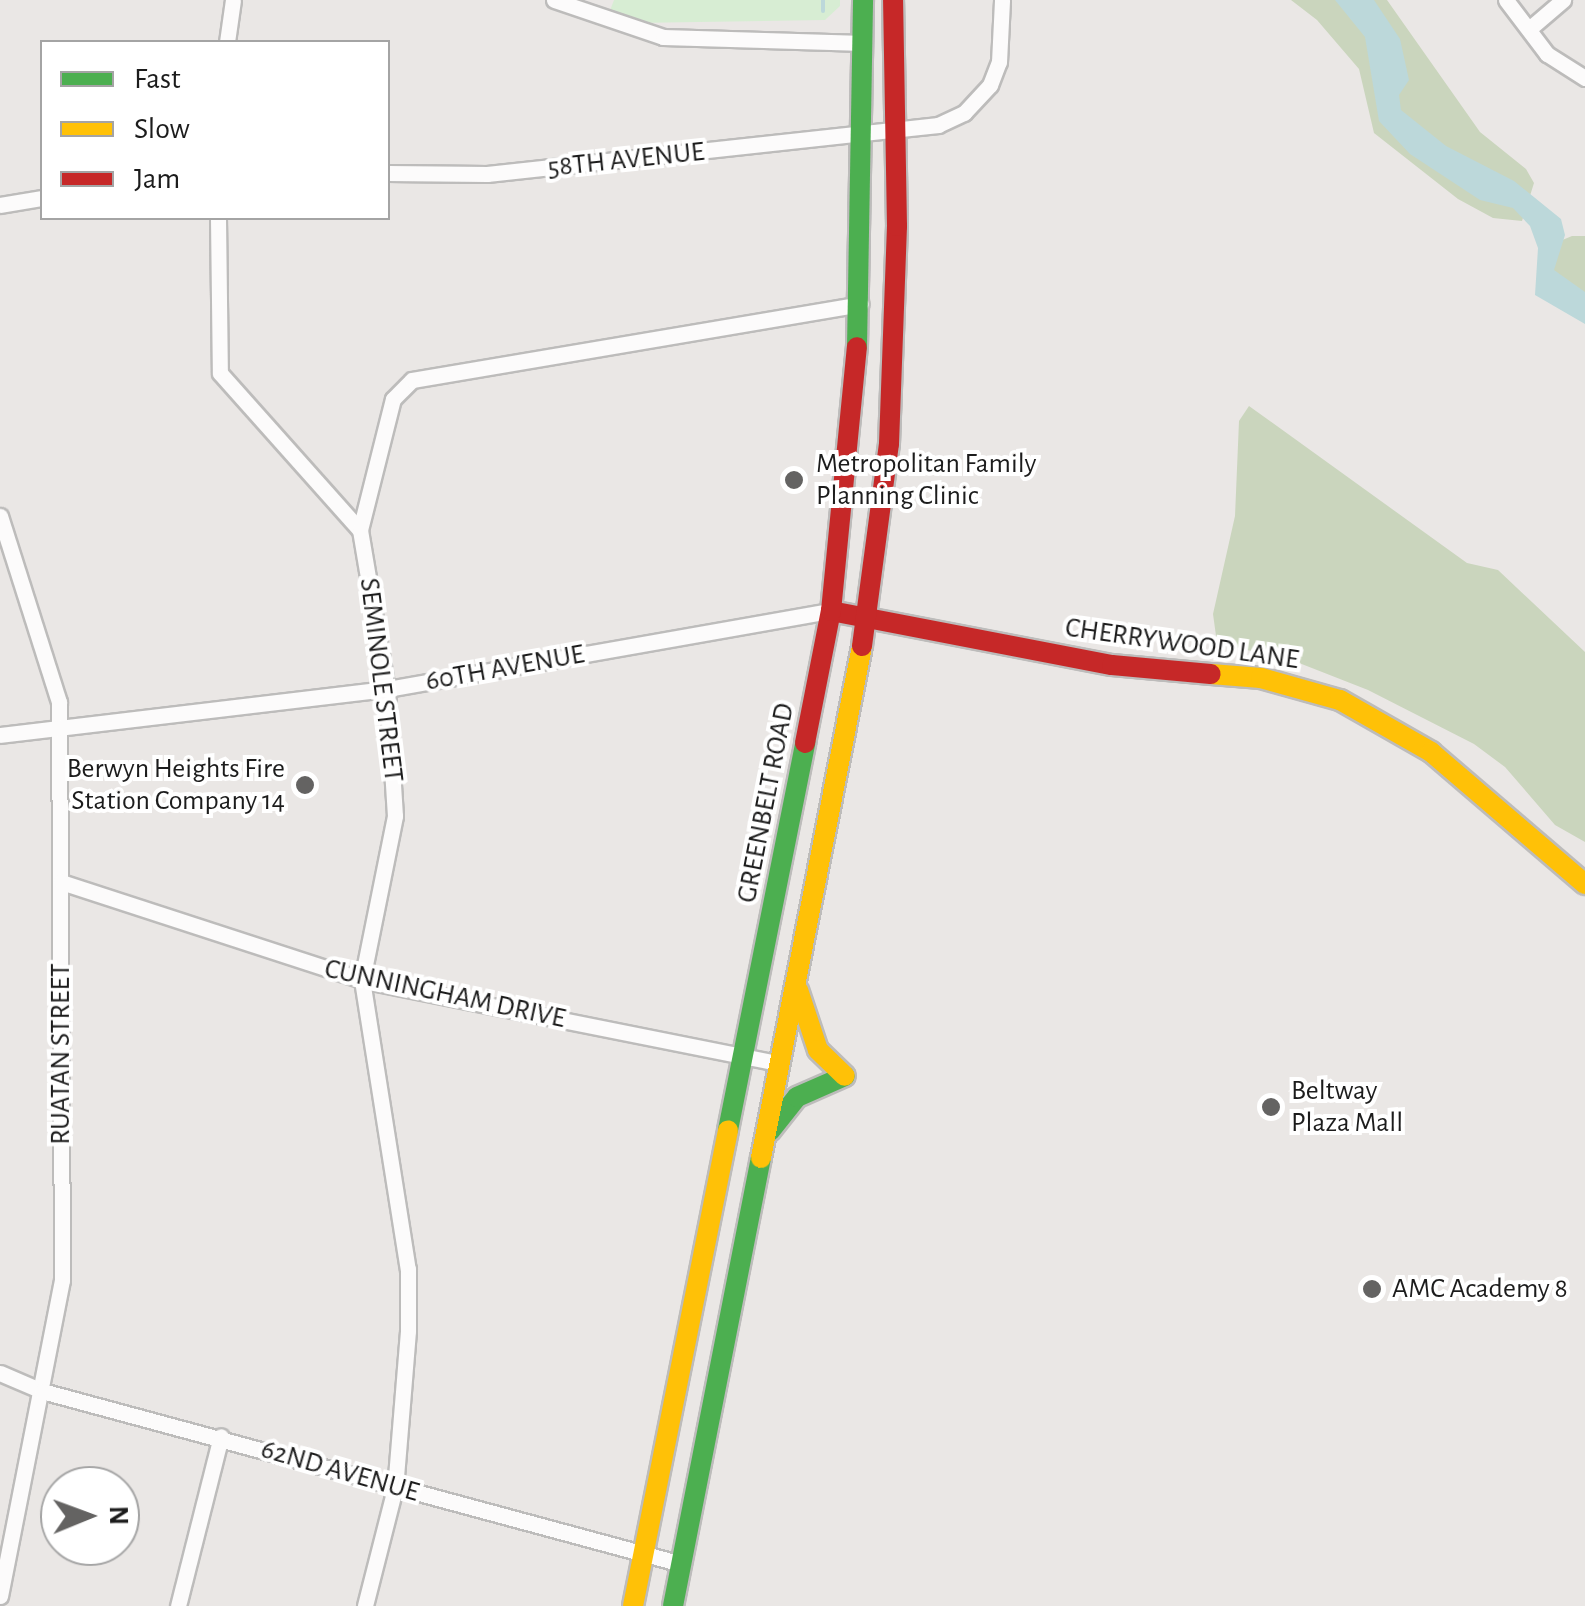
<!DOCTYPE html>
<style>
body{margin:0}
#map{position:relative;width:1585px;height:1606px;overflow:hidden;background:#eae7e5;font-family:"Alegreya Sans",sans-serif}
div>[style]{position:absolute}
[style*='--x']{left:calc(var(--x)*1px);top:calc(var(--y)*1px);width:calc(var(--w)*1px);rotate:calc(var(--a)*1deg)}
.forest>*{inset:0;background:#cad5bd}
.park>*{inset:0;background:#d7edd3}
.water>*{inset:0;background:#bcd8da}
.stream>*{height:4px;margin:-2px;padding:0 2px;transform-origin:2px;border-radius:2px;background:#bcd8da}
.roads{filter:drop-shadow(2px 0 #bdbcbb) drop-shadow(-2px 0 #bdbcbb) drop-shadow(0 2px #bdbcbb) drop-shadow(0 -2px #bdbcbb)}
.street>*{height:15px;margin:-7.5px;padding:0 7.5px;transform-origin:7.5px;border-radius:7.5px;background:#fcfbfb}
.fast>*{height:20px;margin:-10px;padding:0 10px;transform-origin:10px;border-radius:10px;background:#4caf50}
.slow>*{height:20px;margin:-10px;padding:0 10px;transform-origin:10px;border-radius:10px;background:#ffc107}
.jam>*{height:20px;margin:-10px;padding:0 10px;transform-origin:10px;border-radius:10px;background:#c62828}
.dots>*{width:28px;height:28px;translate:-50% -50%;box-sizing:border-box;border:5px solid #fff;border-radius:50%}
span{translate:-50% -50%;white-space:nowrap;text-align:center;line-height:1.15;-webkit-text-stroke:8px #fff;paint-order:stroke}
.street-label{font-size:28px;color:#1c1c1c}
.poi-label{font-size:28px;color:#1c1c1c}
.left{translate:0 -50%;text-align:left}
.right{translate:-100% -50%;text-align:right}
.legend{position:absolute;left:40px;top:40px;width:350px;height:180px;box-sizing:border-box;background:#fff;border:2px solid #a4a4a4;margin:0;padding:12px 18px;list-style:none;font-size:30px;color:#1c1c1c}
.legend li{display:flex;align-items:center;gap:20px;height:50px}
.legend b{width:50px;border:2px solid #a4a4a4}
.north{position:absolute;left:40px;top:1466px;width:100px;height:100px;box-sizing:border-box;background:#fff;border:2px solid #a4a4a4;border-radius:50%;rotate:89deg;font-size:28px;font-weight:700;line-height:40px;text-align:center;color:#1c1c1c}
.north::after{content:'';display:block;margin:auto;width:35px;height:45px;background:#646362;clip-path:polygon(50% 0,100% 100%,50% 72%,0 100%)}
</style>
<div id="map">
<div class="forest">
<div style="clip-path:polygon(1291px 0,1387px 0,1480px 132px,1526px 169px,1534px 183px,1522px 221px,1493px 218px,1458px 199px,1374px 133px,1359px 69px,1317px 20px)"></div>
<div style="clip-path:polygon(1572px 236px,1585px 236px,1585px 315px,1548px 290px,1560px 241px)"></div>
<div style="clip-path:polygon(1249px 406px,1467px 563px,1498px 570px,1585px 652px,1585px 842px,1555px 825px,1505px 767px,1474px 744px,1368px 690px,1294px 661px,1217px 643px,1213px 614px,1235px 516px,1239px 421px)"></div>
</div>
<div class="park">
<div style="clip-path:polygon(614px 0,840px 0,840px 6px,825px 20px,633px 23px,609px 13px)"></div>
</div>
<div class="water">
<div style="clip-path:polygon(1335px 0,1374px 0,1400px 39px,1409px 80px,1399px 95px,1401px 110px,1446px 146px,1514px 181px,1561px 219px,1565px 235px,1554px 270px,1585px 292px,1585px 324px,1535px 295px,1538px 248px,1530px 226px,1513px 208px,1480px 200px,1410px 154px,1379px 121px,1365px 37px)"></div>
</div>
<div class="stream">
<div style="--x:823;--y:11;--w:11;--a:-90"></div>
</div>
<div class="roads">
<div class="street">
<div style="--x:554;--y:0;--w:115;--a:18.7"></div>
<div style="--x:663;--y:37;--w:201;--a:1.7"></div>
<div style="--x:1506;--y:0;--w:68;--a:52.8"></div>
<div style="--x:1547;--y:54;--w:45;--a:32.3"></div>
<div style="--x:1529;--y:29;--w:45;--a:-40.5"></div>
<div style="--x:227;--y:42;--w:42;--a:-81.9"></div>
<div style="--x:388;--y:173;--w:99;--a:0.6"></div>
<div style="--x:487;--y:174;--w:454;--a:-6.2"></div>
<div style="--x:938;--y:125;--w:29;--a:-25"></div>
<div style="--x:964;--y:113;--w:38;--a:-47"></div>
<div style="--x:990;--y:85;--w:25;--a:-69"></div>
<div style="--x:999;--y:62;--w:62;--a:-87.2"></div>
<div style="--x:0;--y:205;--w:43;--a:-9.5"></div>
<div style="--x:218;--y:218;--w:155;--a:89.3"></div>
<div style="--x:220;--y:373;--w:210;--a:48.3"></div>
<div style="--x:360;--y:530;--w:161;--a:80.4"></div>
<div style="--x:387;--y:689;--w:127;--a:86.4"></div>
<div style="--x:395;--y:816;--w:167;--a:101.4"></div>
<div style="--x:362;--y:980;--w:293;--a:81"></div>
<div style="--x:408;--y:1269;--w:62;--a:90"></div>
<div style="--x:408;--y:1331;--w:158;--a:94.7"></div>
<div style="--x:395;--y:1488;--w:122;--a:104.3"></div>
<div style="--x:0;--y:516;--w:195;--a:72.4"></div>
<div style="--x:59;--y:702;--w:578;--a:89.7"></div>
<div style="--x:62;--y:1280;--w:322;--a:101.1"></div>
<div style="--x:360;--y:530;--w:135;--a:-75.9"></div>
<div style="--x:393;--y:399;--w:27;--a:-45"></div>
<div style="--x:412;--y:380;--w:455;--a:-9.6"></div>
<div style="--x:0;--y:735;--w:390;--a:-6.8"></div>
<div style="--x:387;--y:689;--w:451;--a:-10"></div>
<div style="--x:61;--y:882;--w:317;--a:18"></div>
<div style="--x:362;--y:980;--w:425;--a:11.3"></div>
<div style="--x:0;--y:1373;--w:46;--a:23.2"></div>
<div style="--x:42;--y:1391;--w:663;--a:15.13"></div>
<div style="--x:178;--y:1606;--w:175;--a:-75.8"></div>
</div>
<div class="fast">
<div style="--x:857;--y:347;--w:347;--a:-89"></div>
<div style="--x:728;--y:1130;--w:395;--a:-78.7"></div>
<div style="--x:770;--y:1131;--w:43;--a:-51.5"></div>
<div style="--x:797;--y:1097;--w:52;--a:-23.6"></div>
<div style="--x:673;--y:1606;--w:457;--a:-78.9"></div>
</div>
<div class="slow">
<div style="--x:1211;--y:674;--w:50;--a:4.6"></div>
<div style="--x:1261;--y:678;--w:82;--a:15.6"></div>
<div style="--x:1340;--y:700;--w:105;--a:29.7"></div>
<div style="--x:1431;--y:752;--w:203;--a:40.6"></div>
<div style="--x:798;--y:990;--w:63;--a:71.6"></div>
<div style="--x:818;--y:1050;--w:37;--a:44"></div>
<div style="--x:761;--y:1158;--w:522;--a:-78.84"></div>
<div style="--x:633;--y:1606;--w:485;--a:-78.7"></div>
</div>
<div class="jam">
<div style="--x:831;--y:611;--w:286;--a:10.9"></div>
<div style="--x:1112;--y:665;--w:99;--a:5.2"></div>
<div style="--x:862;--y:646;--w:204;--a:-82.4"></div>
<div style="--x:889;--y:444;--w:218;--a:-87.9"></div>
<div style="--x:897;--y:226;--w:226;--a:-91"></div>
<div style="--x:805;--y:743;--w:135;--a:-78.9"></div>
<div style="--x:831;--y:611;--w:265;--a:-84.4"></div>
</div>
</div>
<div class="dots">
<div style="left:794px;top:480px;background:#646362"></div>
<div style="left:305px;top:785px;background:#646362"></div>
<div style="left:1271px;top:1107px;background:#646362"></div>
<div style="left:1372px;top:1289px;background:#646362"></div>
</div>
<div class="street-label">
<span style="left:626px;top:160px;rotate:-6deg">58TH AVENUE</span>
<span style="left:1182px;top:644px;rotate:8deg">CHERRYWOOD LANE</span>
<span style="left:505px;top:668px;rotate:-10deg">60TH AVENUE</span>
<span style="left:381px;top:680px;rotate:83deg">SEMINOLE STREET</span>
<span style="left:766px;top:803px;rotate:-79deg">GREENBELT ROAD</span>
<span style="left:445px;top:994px;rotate:12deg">CUNNINGHAM DRIVE</span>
<span style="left:61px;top:1054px;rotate:-90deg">RUATAN STREET</span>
<span style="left:340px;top:1471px;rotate:16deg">62ND AVENUE</span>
</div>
<div class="poi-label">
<span class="left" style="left:816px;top:480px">Metropolitan Family<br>Planning Clinic</span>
<span class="right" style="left:285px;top:785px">Berwyn Heights Fire<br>Station Company 14</span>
<span class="left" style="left:1291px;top:1107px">Beltway<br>Plaza Mall</span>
<span class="left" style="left:1392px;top:1289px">AMC Academy 8</span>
</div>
<ul class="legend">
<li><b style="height:12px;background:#4caf50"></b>Fast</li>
<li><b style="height:12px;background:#ffc107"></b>Slow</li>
<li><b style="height:12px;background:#c62828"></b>Jam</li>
</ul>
<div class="north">N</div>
</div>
